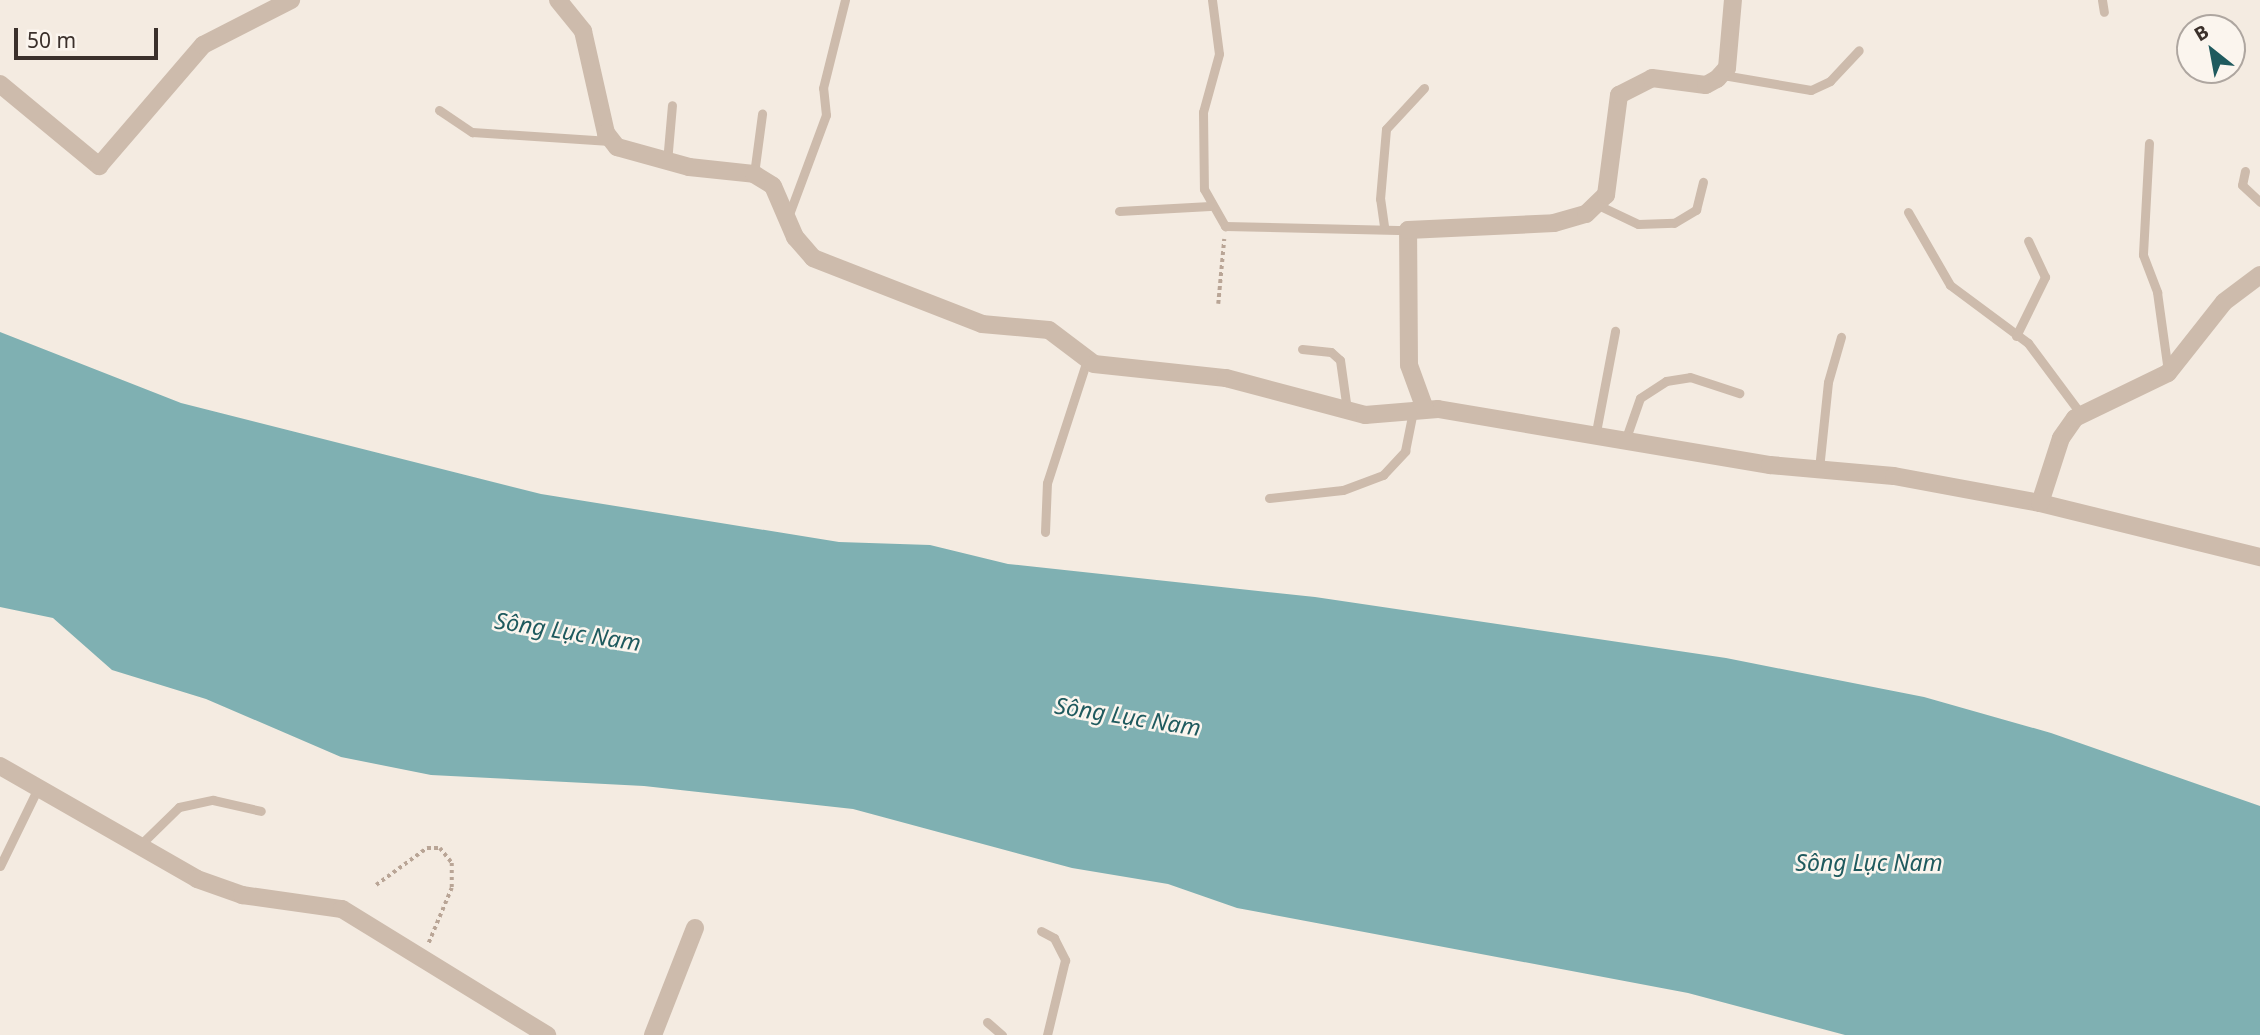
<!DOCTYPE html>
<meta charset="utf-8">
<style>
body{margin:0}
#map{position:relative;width:2260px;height:1035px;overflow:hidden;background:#f4ebe1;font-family:"Noto Sans",sans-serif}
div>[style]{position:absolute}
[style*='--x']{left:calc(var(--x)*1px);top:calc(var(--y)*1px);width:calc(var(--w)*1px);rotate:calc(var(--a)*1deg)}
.water>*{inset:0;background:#7fb0b2}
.path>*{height:3.5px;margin-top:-1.75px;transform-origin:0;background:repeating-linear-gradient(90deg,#b9a596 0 3.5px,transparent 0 7px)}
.service>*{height:9px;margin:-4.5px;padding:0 4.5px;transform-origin:4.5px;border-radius:4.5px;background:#cdbbac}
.minor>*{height:18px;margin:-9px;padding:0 9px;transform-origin:9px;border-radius:9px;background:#cdbbac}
.tertiary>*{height:18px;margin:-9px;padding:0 9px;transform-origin:9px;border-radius:9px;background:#cdbbac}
span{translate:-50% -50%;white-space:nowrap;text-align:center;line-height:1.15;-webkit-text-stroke:5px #fbf5ee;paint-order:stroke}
.water-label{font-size:23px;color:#1f5a5e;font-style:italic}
.north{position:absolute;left:2176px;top:14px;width:70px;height:70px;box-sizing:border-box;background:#fbf5ee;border:2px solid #aea6a0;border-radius:50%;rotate:329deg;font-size:19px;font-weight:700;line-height:28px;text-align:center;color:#3b302b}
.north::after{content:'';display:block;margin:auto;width:24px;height:32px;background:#1f5a5e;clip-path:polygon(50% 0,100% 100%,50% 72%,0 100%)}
.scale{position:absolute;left:14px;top:28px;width:144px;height:32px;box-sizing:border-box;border:4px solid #3b302b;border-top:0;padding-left:9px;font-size:21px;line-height:24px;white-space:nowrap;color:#3b302b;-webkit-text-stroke:5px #fbf5ee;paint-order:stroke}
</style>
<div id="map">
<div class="water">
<div style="clip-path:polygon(0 332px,181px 403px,541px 494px,839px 542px,930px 545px,1008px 564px,1315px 597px,1726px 658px,1924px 697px,2051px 733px,2260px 806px,2260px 1035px,1845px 1035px,1688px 993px,1237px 908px,1168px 884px,1072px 868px,853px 809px,644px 786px,431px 775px,341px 757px,206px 699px,112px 670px,53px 618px,0 607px)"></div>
</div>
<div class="path">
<div style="--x:1218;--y:304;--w:65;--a:-84.7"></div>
<div style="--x:376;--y:885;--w:63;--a:-36"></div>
<div style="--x:427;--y:848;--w:13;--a:0"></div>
<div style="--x:440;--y:848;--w:19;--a:51"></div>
<div style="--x:452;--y:863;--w:25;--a:90"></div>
<div style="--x:452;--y:888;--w:60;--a:112.7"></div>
</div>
<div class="service">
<div style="--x:1212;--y:0;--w:54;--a:82.6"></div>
<div style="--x:1219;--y:54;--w:60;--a:105.4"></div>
<div style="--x:1203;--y:112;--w:77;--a:89.3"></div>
<div style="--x:1204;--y:189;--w:43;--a:60.4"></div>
<div style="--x:1225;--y:226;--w:183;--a:1.3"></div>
<div style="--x:2102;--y:0;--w:12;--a:81"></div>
<div style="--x:1723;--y:75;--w:89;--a:9.7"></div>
<div style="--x:1811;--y:90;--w:21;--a:-25"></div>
<div style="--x:1830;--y:81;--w:42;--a:-46.9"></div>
<div style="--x:439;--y:110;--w:40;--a:34"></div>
<div style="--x:472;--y:132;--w:138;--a:3.7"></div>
<div style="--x:2149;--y:143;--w:112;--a:93.1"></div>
<div style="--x:2143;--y:255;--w:40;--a:69"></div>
<div style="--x:2157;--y:292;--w:80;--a:82.1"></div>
<div style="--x:667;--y:162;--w:57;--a:-85"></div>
<div style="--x:2245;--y:171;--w:14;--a:102"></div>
<div style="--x:2242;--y:185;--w:25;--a:43"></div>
<div style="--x:754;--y:174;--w:61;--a:-82.4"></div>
<div style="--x:1598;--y:205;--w:44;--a:25.4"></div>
<div style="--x:1638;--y:224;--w:36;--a:-2"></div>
<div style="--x:1674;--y:223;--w:26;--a:-31"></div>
<div style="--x:1696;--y:210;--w:29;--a:-76"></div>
<div style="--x:1119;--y:211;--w:91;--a:-3.1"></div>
<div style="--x:1908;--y:212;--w:84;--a:60.1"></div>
<div style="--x:1950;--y:285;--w:97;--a:36.6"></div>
<div style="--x:2028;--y:343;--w:89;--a:53.3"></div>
<div style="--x:788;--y:217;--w:109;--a:-69.6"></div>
<div style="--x:826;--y:115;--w:27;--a:-96"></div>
<div style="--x:823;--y:88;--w:91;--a:-76"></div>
<div style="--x:1384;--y:226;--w:27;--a:-98"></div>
<div style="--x:1380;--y:199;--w:70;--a:-85.1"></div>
<div style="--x:1386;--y:129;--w:56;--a:-47.2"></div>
<div style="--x:2016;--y:336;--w:66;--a:-63.8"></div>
<div style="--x:2045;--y:277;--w:40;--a:-115"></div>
<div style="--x:1302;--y:349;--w:29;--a:6"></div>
<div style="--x:1331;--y:352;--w:12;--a:42"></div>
<div style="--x:1340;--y:360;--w:50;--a:82"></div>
<div style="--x:1596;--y:432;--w:103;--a:-79.3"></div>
<div style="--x:1626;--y:438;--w:42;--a:-70.7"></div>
<div style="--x:1640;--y:398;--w:31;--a:-33"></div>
<div style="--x:1666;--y:381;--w:24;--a:-9"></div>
<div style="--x:1690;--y:377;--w:52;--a:18.1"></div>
<div style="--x:1819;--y:469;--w:87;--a:-84.1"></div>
<div style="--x:1828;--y:382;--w:47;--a:-73.9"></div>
<div style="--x:1269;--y:498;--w:74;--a:-6.2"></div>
<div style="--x:1343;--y:490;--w:43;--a:-20.6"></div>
<div style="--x:1383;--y:475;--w:33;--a:-47"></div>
<div style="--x:1405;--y:451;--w:41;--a:-78.7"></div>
<div style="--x:1045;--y:532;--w:49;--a:-87.7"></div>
<div style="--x:1047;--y:483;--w:129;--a:-72"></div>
<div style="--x:139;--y:846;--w:56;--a:-44.3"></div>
<div style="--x:179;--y:807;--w:35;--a:-12"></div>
<div style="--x:213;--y:800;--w:49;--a:12.9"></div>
<div style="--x:0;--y:866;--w:87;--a:-64"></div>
<div style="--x:1041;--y:931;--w:15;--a:28"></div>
<div style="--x:1054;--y:938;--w:25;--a:63"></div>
<div style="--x:1065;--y:960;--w:77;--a:103.5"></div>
<div style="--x:987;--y:1022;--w:20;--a:41"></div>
</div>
<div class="minor">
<div style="--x:558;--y:0;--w:40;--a:51"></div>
<div style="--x:583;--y:31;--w:105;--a:77.3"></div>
<div style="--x:606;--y:133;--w:18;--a:52"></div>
<div style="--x:617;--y:147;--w:75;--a:15.5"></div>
<div style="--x:689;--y:167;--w:65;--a:6.1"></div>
<div style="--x:754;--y:174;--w:22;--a:32"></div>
<div style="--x:773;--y:186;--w:56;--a:66.7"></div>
<div style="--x:795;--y:237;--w:28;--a:49"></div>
<div style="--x:813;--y:258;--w:181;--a:21.3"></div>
<div style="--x:982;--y:324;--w:67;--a:5.1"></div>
<div style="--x:1049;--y:330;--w:56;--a:37.1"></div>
<div style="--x:1094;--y:364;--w:133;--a:6.1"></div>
<div style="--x:1226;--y:378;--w:144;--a:14.9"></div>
<div style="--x:1365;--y:415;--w:73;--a:-4.7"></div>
<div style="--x:1438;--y:409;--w:337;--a:9.6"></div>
<div style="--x:1770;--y:465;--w:124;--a:5.1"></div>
<div style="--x:1894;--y:476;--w:148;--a:10.5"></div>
<div style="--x:2040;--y:503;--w:227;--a:13.8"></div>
<div style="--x:0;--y:84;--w:129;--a:39.6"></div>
<div style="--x:99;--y:166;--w:160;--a:-49.3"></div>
<div style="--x:203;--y:45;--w:99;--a:-27.1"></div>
<div style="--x:1425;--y:409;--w:47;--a:-110"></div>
<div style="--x:1409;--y:365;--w:135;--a:-90.4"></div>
<div style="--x:1408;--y:230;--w:146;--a:-2.7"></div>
<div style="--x:1554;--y:223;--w:33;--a:-16"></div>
<div style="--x:1586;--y:214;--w:28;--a:-44"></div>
<div style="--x:1606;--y:195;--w:101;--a:-82.6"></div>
<div style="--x:1619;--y:95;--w:37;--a:-27"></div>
<div style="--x:1652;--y:78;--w:54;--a:7.4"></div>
<div style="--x:1706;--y:85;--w:13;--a:-29"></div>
<div style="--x:1717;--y:79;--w:15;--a:-48"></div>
<div style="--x:1727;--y:68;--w:68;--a:-85"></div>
<div style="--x:2040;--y:503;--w:68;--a:-72.1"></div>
<div style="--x:2061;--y:438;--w:24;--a:-55"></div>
<div style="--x:2075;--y:418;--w:103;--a:-25.8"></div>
<div style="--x:2168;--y:373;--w:90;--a:-51.7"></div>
<div style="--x:2224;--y:302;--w:45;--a:-36.9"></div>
<div style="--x:653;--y:1035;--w:115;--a:-68.6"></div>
</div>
<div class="tertiary">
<div style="--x:0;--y:766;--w:227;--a:29.8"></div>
<div style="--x:197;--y:879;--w:48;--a:19.6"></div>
<div style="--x:242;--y:895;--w:101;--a:8"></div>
<div style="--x:342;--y:909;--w:241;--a:31.6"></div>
</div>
<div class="water-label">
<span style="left:568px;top:631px;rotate:9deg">Sông Lục Nam</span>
<span style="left:1128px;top:716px;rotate:9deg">Sông Lục Nam</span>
<span style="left:1869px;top:862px">Sông Lục Nam</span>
</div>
<div class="north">B</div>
<div class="scale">50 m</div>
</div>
